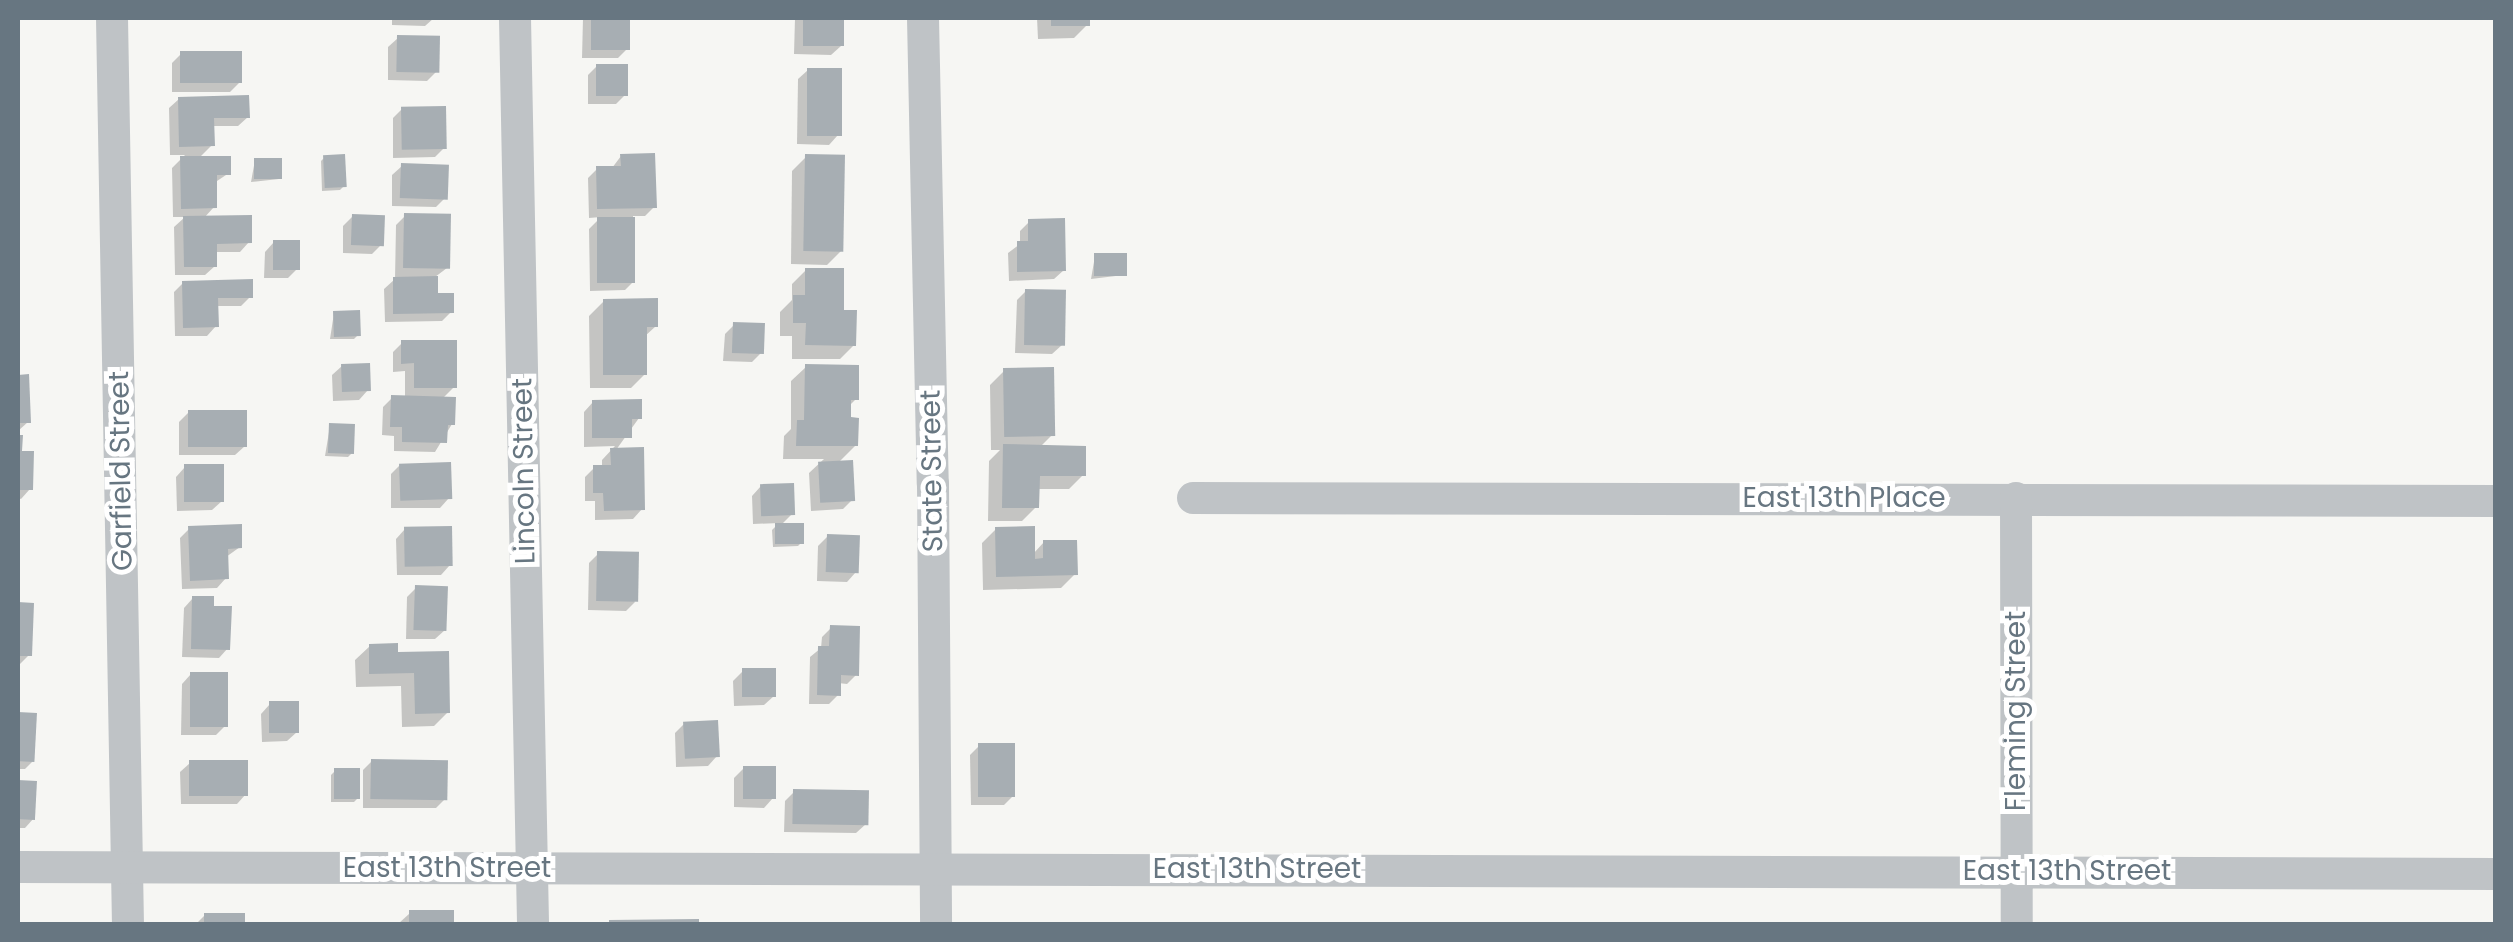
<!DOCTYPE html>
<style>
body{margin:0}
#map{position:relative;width:2513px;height:942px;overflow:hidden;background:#f6f6f3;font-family:Poppins,sans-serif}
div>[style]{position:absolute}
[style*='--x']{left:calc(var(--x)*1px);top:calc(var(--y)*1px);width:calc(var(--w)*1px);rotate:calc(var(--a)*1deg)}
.shadow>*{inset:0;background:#0003}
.building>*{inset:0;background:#a7aeb3;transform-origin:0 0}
.minor>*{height:32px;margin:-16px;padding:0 16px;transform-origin:16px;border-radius:16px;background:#bfc3c6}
span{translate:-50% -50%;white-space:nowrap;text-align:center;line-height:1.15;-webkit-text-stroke:10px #fff;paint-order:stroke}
.street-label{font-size:28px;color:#677681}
.frame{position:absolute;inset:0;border:20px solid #677681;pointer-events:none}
</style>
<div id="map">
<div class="shadow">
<div style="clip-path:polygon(392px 18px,434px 18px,425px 26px,392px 25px)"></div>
<div style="clip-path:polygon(583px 18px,627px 18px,627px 49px,618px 58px,582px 58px)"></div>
<div style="clip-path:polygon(795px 18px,841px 18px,841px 46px,831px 55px,794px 54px)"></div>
<div style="clip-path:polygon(1037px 18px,1088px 18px,1088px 24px,1074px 38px,1038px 39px)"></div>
<div style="clip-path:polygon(398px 38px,437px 71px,427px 81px,388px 80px,388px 47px)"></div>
<div style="clip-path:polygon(181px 54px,239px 83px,230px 92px,172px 92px,172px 63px)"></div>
<div style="clip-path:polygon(597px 66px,625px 95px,616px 104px,588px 104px,588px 75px)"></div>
<div style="clip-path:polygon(808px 70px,838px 135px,829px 145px,797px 144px,798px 79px)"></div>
<div style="clip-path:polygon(179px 99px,248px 117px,238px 126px,212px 126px,212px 145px,199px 158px,229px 173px,214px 183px,214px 207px,204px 218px,249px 242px,240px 252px,214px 252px,215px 266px,205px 275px,175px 275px,174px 227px,185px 217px,173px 217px,172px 168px,185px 155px,170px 155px,169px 108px)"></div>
<div style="clip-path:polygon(402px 109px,444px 148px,435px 157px,393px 158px,393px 118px)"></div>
<div style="clip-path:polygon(621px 156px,654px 207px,645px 216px,633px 216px,634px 281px,625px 290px,590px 291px,589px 229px,601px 217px,589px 218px,588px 178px,597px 169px,612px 168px)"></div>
<div style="clip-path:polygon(325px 157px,344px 186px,340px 190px,322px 191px,321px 161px)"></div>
<div style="clip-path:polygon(806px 157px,841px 251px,827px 265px,791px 264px,792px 171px)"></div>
<div style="clip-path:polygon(255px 160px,279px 179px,251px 182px)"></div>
<div style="clip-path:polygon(402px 166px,445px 198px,436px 207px,392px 206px,392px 175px)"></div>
<div style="clip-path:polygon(353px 216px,381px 245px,372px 254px,343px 253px,343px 226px)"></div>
<div style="clip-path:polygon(405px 216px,447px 268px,435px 277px,436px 296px,451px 312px,442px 321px,385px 322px,384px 289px,395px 279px,396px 225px)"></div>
<div style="clip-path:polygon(1029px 222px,1064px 270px,1054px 279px,1009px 281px,1008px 253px,1020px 244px,1020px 231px)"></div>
<div style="clip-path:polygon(274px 242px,297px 269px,288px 278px,264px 278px,265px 252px)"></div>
<div style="clip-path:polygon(1095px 256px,1124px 275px,1091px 279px)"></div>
<div style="clip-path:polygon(806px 270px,841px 313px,854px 345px,840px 359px,792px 359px,792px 336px,780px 336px,780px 312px,792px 300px,792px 284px)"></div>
<div style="clip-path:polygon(183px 283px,251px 296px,241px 306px,216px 306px,216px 326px,207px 336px,175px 336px,174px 292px)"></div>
<div style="clip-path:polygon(1026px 291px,1062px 345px,1052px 354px,1015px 353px,1017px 300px)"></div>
<div style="clip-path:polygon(604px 301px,656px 326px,644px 337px,645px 374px,631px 388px,590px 388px,589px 316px)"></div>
<div style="clip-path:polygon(334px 313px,358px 335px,354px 339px,330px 339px)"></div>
<div style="clip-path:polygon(734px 325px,761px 353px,752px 362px,723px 361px,725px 334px)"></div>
<div style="clip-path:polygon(402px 343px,454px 387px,442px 399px,452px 424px,435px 452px,394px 451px,394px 436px,382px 435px,383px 407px,392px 398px,405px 398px,405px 371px,393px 372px,393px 352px)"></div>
<div style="clip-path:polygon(342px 366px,368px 390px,359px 400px,333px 401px,332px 375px)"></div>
<div style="clip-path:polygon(806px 367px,856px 399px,848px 407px,856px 445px,838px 463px,852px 500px,843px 509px,811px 511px,809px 473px,824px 459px,783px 459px,784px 436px,791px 429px,791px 381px)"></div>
<div style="clip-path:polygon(1004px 371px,1052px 435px,1040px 447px,1083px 475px,1069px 489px,1037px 489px,1036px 507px,1022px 521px,988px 521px,989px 461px,1000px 450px,991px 450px,990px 385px)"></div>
<div style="clip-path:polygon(18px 377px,27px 377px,28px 422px,18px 431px)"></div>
<div style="clip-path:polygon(593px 402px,639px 418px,616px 450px,642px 509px,633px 519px,595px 520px,595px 501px,585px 501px,585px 477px,594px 468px,602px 468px,602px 460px,615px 446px,584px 447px,584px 412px)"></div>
<div style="clip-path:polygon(189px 412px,245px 446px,235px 455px,179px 455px,179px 422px)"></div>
<div style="clip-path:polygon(330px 426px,352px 453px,348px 457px,325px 456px)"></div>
<div style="clip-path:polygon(18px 437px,30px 489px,21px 499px,18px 498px)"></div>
<div style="clip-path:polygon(400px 465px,449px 498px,440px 508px,391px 508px,391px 474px)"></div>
<div style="clip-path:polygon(185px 467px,222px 501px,212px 510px,177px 511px,176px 477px)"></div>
<div style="clip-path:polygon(761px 486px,792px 514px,780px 526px,802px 542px,798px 546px,773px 547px,772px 530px,779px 523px,753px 524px,752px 496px)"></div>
<div style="clip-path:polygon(189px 529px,240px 547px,226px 557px,226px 578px,217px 588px,182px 589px,180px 538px)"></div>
<div style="clip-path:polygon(405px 529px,450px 565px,441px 575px,397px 575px,396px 539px)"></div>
<div style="clip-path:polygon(996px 529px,1033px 554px,1044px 542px,1075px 574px,1061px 588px,983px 590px,982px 543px)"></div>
<div style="clip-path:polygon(828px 536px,856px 572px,847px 582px,817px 581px,818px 546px)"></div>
<div style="clip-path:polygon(598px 554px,635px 602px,626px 611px,588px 610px,589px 563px)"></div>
<div style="clip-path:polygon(416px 588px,445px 630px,435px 639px,406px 639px,407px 597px)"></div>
<div style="clip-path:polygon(193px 598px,228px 648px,219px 658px,182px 657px,184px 608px)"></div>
<div style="clip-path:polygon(18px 605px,31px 605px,29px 655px,20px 664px)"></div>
<div style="clip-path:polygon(831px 628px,857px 674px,847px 684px,838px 683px,838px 695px,829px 704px,809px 704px,810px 657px,821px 648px,822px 637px)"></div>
<div style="clip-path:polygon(370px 646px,396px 655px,446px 654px,448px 712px,434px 726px,402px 727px,401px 686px,356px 687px,355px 660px)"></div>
<div style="clip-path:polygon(743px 671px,774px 696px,764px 705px,734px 706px,733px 681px)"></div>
<div style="clip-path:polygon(191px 674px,225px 726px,216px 735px,181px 735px,182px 684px)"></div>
<div style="clip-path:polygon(270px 704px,297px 732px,287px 741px,262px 742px,261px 714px)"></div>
<div style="clip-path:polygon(18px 715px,35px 715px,34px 760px,25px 769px,18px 769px)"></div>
<div style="clip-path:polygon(684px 724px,717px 756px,708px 766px,676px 767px,675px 733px)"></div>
<div style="clip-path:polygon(979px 746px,1014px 795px,1004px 805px,971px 805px,970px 755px)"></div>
<div style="clip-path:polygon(372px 761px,445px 799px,436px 808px,363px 808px,363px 770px)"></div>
<div style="clip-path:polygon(190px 763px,246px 794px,237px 804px,181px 804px,180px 772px)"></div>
<div style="clip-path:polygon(744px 768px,773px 798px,764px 808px,734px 807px,734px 778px)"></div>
<div style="clip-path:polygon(335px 771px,358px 798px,354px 802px,331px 802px,331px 775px)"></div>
<div style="clip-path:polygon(18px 783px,35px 784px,34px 818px,25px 828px,18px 828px)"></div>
<div style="clip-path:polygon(794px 792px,866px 824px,856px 833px,784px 832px,785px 801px)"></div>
<div style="clip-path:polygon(451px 912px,452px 924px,398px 924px,410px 913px)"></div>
<div style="clip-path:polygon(205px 915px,242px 916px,242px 924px,196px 924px)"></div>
</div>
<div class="building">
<div style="left:591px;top:18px;width:39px;height:32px"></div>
<div style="left:803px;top:18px;width:41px;height:28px"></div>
<div style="left:1051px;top:18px;width:39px;height:8px"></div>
<div style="left:397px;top:35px;width:43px;height:37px;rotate:1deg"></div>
<div style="left:180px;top:51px;width:62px;height:32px"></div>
<div style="left:596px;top:64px;width:32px;height:32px"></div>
<div style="left:807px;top:68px;width:35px;height:68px"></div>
<div style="clip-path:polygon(249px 95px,250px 118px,214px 118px,215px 146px,179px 147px,178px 97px)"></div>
<div style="left:446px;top:106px;width:43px;height:45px;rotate:89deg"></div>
<div style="clip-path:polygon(655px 153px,657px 208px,597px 209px,596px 166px,621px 166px,620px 154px)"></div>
<div style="left:345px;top:154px;width:33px;height:22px;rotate:87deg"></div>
<div style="left:805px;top:154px;width:40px;height:97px;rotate:1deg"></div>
<div style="clip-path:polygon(180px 156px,231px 156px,231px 175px,217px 175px,217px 208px,181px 209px)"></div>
<div style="left:254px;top:158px;width:28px;height:21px"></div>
<div style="left:401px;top:163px;width:48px;height:35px;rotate:2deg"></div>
<div style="left:404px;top:213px;width:47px;height:55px;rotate:1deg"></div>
<div style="left:352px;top:214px;width:33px;height:31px;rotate:2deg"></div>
<div style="clip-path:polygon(252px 215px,252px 243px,217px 244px,217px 267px,184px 267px,183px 216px)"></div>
<div style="left:597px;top:217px;width:38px;height:66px"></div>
<div style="clip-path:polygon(1065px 218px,1066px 271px,1017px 272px,1017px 241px,1028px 241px,1028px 219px)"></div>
<div style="left:273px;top:240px;width:27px;height:30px"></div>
<div style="left:1094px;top:253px;width:33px;height:23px"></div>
<div style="clip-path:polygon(805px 268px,844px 268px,844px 310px,857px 310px,856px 346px,805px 345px,806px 323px,793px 323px,793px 295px,805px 295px)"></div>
<div style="clip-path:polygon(438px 276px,438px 293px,454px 293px,454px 313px,393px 314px,393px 277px)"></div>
<div style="clip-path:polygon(253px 279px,253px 298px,218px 298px,219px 327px,183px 328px,182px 281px)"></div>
<div style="left:1025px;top:289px;width:41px;height:56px;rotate:1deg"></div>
<div style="clip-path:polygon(658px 298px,658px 327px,647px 327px,647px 375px,603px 375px,603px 299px)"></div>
<div style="left:360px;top:310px;width:26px;height:27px;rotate:88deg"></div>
<div style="left:733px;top:322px;width:32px;height:31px;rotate:2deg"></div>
<div style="clip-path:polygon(401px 340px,457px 340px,457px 388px,414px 388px,414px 363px,401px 364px)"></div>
<div style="left:370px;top:363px;width:28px;height:29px;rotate:88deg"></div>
<div style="clip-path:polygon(805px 364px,859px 365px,859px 400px,851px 400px,851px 417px,859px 418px,858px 446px,796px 446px,797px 420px,804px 420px)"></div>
<div style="left:1054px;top:367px;width:69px;height:51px;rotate:89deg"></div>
<div style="clip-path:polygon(29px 374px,31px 423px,18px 423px,18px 375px)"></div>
<div style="clip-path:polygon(391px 395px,456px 397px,455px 425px,448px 425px,447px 443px,402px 442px,402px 427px,390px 427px)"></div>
<div style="clip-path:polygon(642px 399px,642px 419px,632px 419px,632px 438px,592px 438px,592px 400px)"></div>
<div style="left:188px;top:410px;width:59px;height:37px"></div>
<div style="left:329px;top:423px;width:26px;height:30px;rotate:2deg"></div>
<div style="clip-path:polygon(18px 435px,23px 435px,22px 451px,34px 451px,33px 490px,18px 490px)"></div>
<div style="clip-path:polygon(1003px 444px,1086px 446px,1086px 476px,1040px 476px,1039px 508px,1002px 508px)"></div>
<div style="clip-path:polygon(644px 447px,645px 510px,604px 511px,603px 493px,593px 493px,593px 465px,611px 465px,610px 448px)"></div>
<div style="left:853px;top:460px;width:41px;height:35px;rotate:87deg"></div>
<div style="left:451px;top:462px;width:37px;height:52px;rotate:88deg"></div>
<div style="left:224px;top:464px;width:38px;height:40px;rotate:90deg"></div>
<div style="left:794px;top:483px;width:32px;height:34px;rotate:88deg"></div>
<div style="left:775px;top:523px;width:29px;height:21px"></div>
<div style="clip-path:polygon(242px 524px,242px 548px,228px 549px,229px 579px,190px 581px,188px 526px)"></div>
<div style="left:452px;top:526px;width:40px;height:48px;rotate:89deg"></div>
<div style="clip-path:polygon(1035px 526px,1035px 559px,1043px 558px,1043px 540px,1077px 540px,1078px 575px,996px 577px,995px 527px)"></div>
<div style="left:827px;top:534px;width:33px;height:38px;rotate:2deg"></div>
<div style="left:597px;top:551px;width:42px;height:50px;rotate:1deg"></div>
<div style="left:415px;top:585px;width:33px;height:45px;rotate:2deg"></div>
<div style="clip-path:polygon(192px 596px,214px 596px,214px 606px,232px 606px,230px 650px,191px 649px)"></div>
<div style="clip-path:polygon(18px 602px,34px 603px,32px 656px,18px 656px)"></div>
<div style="clip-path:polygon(830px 625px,860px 626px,859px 676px,841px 675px,841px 696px,817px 695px,818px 646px,829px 646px)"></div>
<div style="clip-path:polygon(398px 643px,398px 652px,449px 651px,450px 713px,415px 714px,414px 673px,369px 674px,369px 644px)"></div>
<div style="left:776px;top:668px;width:29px;height:34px;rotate:90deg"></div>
<div style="left:190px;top:672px;width:38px;height:55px"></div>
<div style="left:299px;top:701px;width:32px;height:30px;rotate:90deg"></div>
<div style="left:18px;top:712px;width:19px;height:49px;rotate:3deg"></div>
<div style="left:718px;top:720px;width:37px;height:35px;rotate:87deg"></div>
<div style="left:978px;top:743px;width:37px;height:54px"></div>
<div style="left:371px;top:759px;width:77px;height:40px;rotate:1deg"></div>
<div style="left:189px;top:760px;width:59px;height:36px"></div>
<div style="left:743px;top:766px;width:33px;height:33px"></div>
<div style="left:360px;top:768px;width:31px;height:26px;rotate:90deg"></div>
<div style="left:18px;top:780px;width:19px;height:39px;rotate:3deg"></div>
<div style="left:793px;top:789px;width:76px;height:35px;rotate:1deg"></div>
<div style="left:409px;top:910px;width:45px;height:14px"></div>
<div style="left:204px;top:913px;width:41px;height:11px"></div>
<div style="clip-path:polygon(699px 919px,699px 924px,609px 924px,609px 920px)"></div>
</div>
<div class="minor">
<div style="--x:112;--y:18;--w:906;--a:88.99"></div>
<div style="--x:515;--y:18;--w:906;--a:88.86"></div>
<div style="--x:923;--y:18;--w:466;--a:88.8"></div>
<div style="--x:933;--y:484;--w:440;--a:89.6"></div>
<div style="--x:1193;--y:498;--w:1303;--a:0.13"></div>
<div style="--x:2016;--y:498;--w:426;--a:89.9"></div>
<div style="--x:18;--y:867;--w:2478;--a:0.16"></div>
</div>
<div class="street-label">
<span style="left:121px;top:471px;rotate:-91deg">Garfield Street</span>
<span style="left:524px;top:471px;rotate:-91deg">Lincoln Street</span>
<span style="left:932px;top:471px;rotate:-91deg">State Street</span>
<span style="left:1844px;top:498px">East 13th Place</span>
<span style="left:2016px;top:711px;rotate:-90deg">Fleming Street</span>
<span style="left:447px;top:868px">East 13th Street</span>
<span style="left:1257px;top:869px">East 13th Street</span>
<span style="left:2067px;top:871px">East 13th Street</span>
</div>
<div class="frame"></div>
</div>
